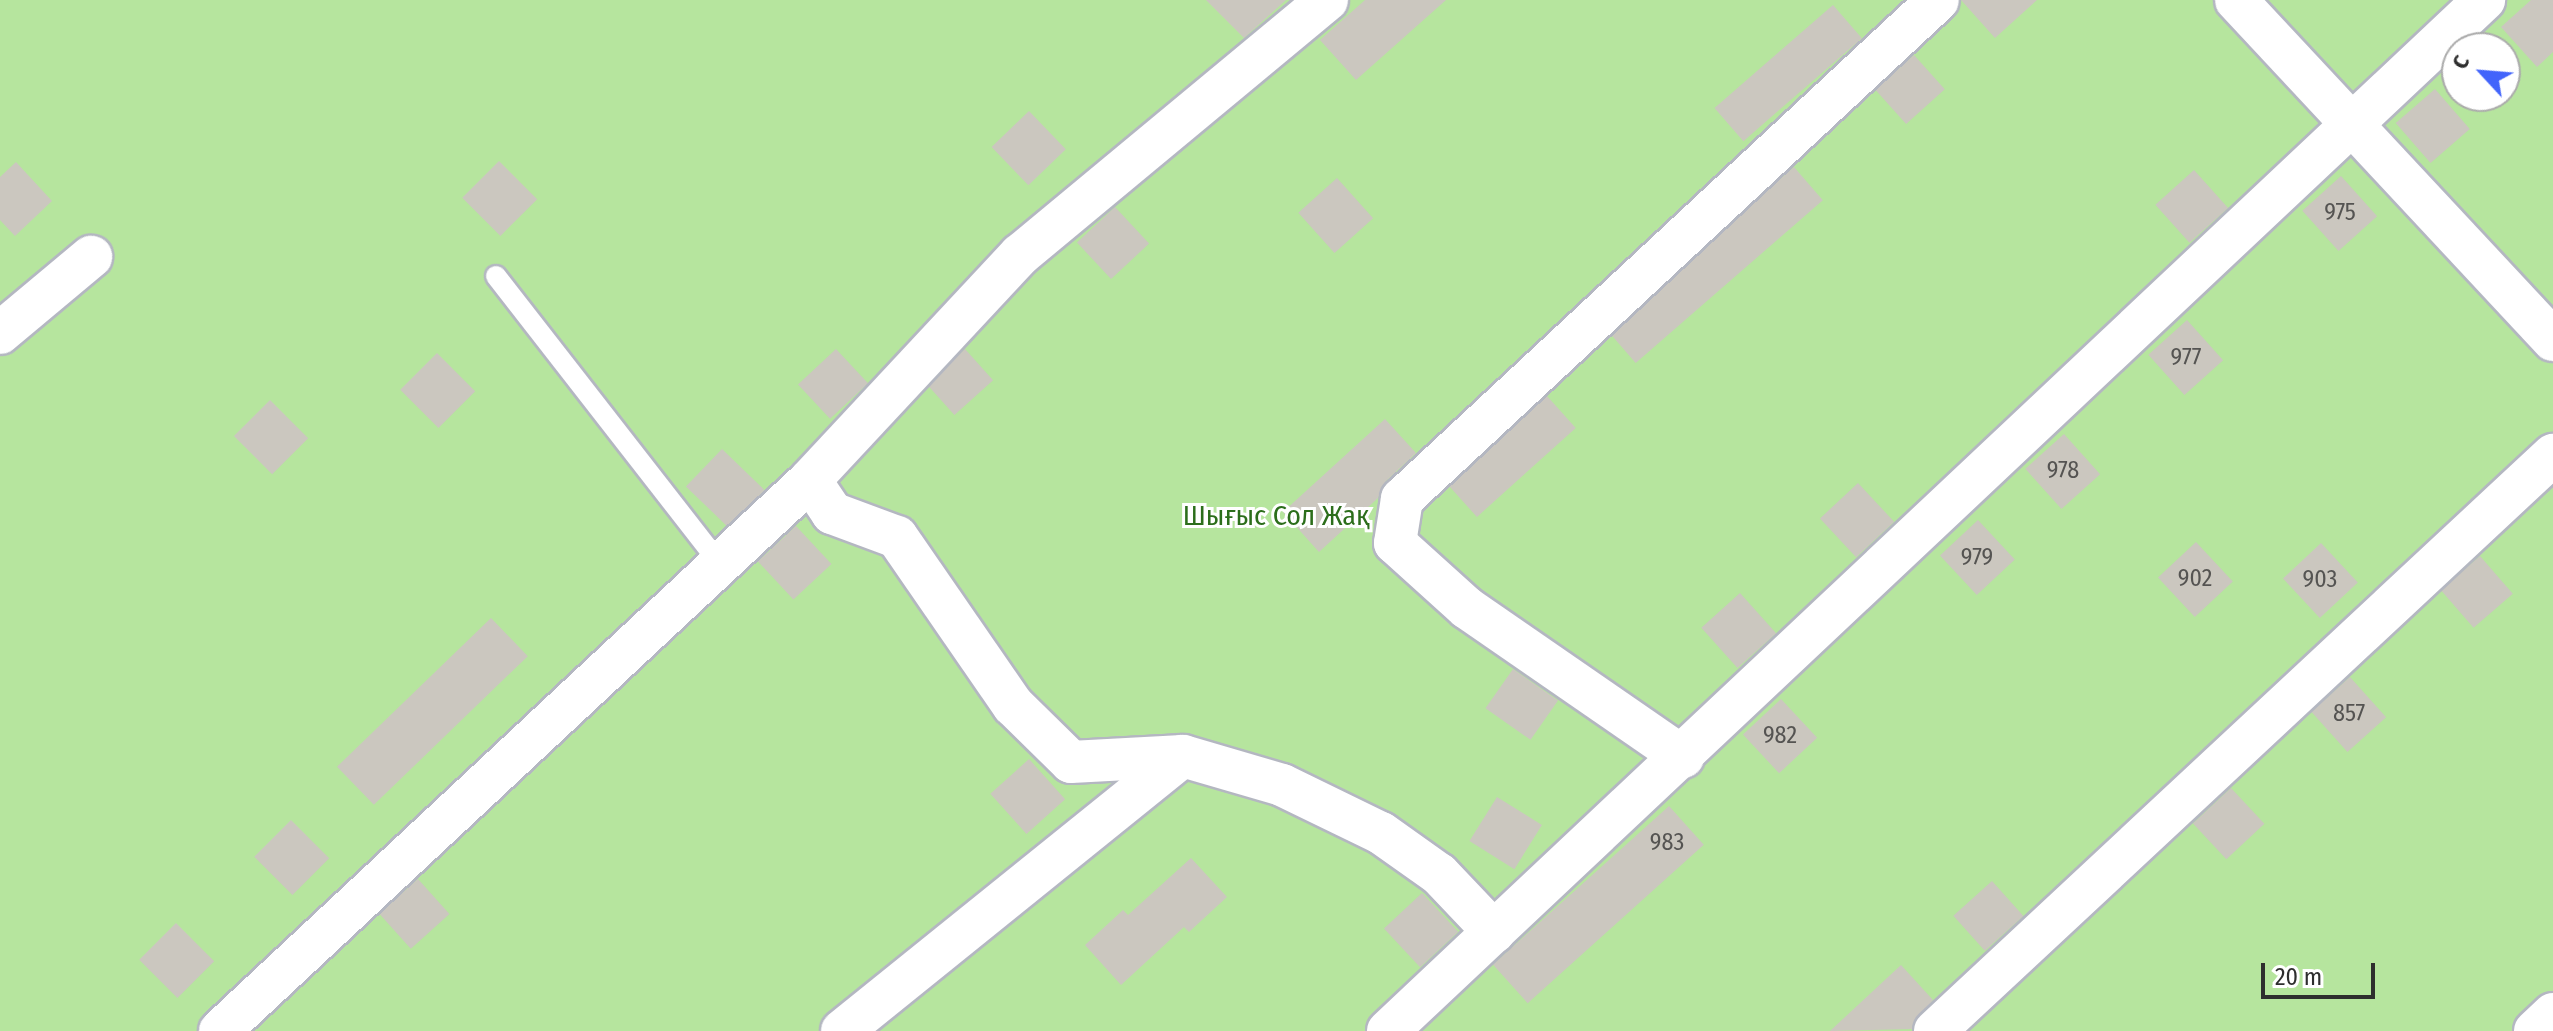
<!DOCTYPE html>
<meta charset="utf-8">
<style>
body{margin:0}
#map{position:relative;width:2553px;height:1031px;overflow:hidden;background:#efe9e1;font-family:"Fira Sans Condensed",sans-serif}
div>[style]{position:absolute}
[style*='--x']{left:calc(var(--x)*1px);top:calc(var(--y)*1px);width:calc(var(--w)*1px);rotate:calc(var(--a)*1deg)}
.green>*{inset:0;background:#b6e59e}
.building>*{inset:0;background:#cbc7bf;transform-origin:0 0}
.roads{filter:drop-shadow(2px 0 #b4b7c1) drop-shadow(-2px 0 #b4b7c1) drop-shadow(0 2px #b4b7c1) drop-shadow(0 -2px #b4b7c1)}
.service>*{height:20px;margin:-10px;padding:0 10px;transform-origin:10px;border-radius:10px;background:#fff}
.minor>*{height:42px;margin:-21px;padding:0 21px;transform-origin:21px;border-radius:21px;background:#fff}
span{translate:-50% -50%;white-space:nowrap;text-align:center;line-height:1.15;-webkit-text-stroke:6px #fff;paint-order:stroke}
.number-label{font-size:24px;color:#555452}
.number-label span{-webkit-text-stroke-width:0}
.park-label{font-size:28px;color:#2c6e1b}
.north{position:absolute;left:2441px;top:32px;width:80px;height:80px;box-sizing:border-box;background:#fff;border:2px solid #ababab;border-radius:50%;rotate:296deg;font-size:22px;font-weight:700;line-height:32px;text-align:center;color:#2e2e2e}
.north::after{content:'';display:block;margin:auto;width:28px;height:36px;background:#4264fb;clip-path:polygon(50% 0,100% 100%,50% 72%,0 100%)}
.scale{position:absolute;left:2261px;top:963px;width:114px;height:36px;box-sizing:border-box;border:4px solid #2e2e2e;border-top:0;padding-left:10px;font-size:24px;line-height:28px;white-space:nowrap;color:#2e2e2e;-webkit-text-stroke:6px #fff;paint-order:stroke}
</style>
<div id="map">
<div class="green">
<div style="clip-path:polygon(evenodd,0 0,2553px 0,2553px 1031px,0 1031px,0 0,2457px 48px,2505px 48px,2505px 96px,2457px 96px,2457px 48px)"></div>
</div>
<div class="building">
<div style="clip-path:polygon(1206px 0,1286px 0,1244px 38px)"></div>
<div style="clip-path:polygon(1365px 0,1446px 0,1356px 80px,1320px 40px)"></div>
<div style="clip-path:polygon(1961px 0,2037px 0,1995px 38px)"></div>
<div style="clip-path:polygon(2531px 0,2553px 0,2553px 52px,2537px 67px,2501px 27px)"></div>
<div style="left:1833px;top:5px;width:44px;height:157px;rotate:49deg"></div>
<div style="left:1914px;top:55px;width:46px;height:52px;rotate:48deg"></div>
<div style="left:2435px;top:89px;width:53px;height:52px;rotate:49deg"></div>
<div style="left:1029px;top:111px;width:53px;height:52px;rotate:46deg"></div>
<div style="left:499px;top:161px;width:54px;height:52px;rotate:45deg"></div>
<div style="clip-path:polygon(16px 162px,52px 201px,15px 236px,0 220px,0 177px)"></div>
<div style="left:1794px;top:167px;width:44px;height:248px;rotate:49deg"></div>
<div style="left:2194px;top:170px;width:51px;height:52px;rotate:48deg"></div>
<div style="left:2341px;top:176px;width:54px;height:52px;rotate:48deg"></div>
<div style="left:1337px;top:178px;width:54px;height:52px;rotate:48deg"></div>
<div style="left:1115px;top:207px;width:50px;height:52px;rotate:47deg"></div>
<div style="left:2187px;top:320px;width:54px;height:52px;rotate:48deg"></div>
<div style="left:836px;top:349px;width:47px;height:52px;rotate:47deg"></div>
<div style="left:965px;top:349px;width:42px;height:52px;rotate:48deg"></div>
<div style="left:437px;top:353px;width:54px;height:52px;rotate:45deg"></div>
<div style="left:1547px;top:396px;width:43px;height:133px;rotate:48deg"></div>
<div style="left:270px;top:400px;width:54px;height:51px;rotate:45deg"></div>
<div style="clip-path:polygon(1385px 419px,1416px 453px,1386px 481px,1378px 498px,1319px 552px,1283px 512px)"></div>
<div style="left:2064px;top:434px;width:54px;height:52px;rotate:48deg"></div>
<div style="left:722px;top:449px;width:59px;height:52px;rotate:44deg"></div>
<div style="left:1858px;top:483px;width:53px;height:52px;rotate:47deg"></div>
<div style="left:1978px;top:520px;width:54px;height:52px;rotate:47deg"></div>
<div style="left:796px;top:526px;width:52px;height:52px;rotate:47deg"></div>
<div style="left:2196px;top:542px;width:54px;height:52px;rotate:47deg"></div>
<div style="left:2321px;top:543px;width:54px;height:52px;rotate:47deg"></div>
<div style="left:2480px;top:556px;width:50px;height:52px;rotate:49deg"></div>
<div style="left:1740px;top:593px;width:54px;height:52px;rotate:48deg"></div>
<div style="left:491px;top:618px;width:53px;height:214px;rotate:46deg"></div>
<div style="left:1513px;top:669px;width:55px;height:48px;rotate:35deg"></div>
<div style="left:2350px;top:677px;width:54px;height:52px;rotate:48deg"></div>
<div style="left:1781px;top:699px;width:53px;height:52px;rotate:47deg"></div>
<div style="left:1029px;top:759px;width:54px;height:52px;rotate:48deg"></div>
<div style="left:2231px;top:788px;width:49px;height:52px;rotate:47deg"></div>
<div style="left:1497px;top:797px;width:53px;height:52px;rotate:32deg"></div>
<div style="left:1669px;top:806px;width:52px;height:237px;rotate:48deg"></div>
<div style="left:291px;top:820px;width:54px;height:52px;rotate:45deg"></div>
<div style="clip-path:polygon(1191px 858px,1227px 897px,1189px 932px,1184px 927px,1121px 985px,1085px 945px,1123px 910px,1128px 915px)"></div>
<div style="left:418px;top:879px;width:47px;height:52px;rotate:48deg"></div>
<div style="left:1992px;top:881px;width:47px;height:52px;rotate:48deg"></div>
<div style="left:1422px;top:893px;width:53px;height:52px;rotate:47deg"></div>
<div style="left:176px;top:923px;width:54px;height:52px;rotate:45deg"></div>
<div style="clip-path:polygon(1901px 965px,1933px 1000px,1912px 1029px,1830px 1031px)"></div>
</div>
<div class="roads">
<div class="service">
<div style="--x:496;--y:276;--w:365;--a:52.1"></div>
</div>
<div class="minor">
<div style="--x:2236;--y:0;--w:465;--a:47"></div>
<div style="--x:0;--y:333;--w:119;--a:-39.9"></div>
<div style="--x:810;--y:480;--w:40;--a:56"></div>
<div style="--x:832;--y:513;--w:69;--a:20.3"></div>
<div style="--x:897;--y:537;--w:204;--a:55.4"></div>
<div style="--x:1013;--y:705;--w:81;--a:44.5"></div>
<div style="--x:1071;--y:762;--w:112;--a:-3.1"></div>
<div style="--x:1683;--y:757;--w:262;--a:-145.4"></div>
<div style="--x:1467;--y:608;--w:97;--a:-137.9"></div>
<div style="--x:1395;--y:543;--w:45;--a:-81"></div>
<div style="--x:1402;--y:499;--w:732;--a:-42.95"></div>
<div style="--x:220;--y:1031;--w:807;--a:-43.04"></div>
<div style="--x:810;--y:480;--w:308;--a:-47"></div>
<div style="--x:1020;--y:255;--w:399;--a:-39.7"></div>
<div style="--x:842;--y:1031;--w:438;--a:-38.9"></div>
<div style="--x:1183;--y:756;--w:103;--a:16.3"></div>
<div style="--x:1282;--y:785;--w:110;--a:25.9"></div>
<div style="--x:1381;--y:833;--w:71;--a:35.3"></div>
<div style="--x:1439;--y:874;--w:80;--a:46.5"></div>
<div style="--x:1388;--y:1031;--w:1505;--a:-43.25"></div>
<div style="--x:1935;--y:1031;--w:845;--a:-42.99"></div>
<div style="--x:2535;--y:1031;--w:25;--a:-43"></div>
</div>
</div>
<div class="number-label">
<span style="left:2340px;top:213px">975</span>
<span style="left:2186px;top:358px">977</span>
<span style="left:2063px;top:471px">978</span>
<span style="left:1977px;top:558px">979</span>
<span style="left:2195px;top:579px">902</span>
<span style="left:2320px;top:580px">903</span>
<span style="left:2349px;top:714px">857</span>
<span style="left:1780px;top:736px">982</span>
<span style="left:1667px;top:843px">983</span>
</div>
<div class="park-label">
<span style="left:1276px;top:516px">Шығыс Сол Жақ</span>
</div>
<div class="north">С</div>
<div class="scale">20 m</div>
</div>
